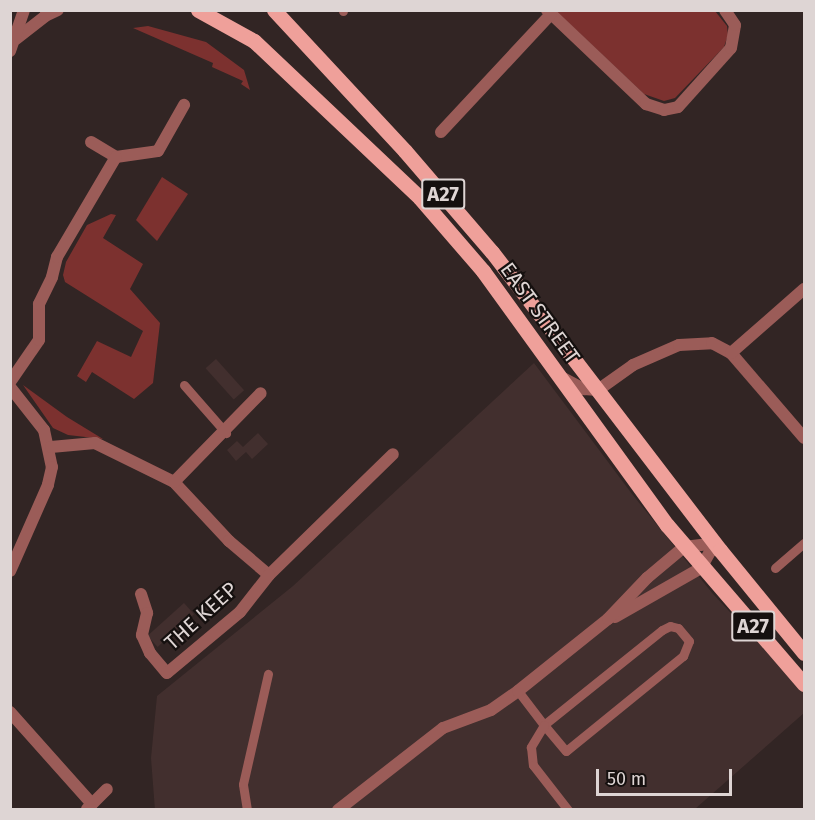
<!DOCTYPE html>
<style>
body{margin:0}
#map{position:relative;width:815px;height:820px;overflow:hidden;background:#322524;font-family:"Fira Sans",sans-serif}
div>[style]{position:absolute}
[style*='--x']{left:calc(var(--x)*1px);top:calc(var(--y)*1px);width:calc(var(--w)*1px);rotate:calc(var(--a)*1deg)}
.built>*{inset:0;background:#422f2e;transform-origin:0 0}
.green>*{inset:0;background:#7c312f}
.service>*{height:9px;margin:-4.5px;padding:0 4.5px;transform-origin:4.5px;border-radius:4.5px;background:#9b5c58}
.minor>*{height:12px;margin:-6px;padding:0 6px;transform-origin:6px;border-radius:6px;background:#9b5c58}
.tertiary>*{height:12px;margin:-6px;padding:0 6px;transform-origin:6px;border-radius:6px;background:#9b5c58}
.primary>*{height:15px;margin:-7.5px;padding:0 7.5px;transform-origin:7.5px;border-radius:7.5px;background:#efa09a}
span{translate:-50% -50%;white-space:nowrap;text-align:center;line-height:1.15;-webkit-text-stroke:4.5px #15100f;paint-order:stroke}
.shield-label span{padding:2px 4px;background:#15100f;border:2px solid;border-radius:4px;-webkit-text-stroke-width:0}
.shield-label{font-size:20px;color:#ded5d4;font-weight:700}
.street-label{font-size:21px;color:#ded5d4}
.frame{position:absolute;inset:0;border:12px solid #ded5d4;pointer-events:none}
.scale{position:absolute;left:596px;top:769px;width:136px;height:27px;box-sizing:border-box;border:3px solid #ded5d4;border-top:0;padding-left:8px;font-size:18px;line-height:21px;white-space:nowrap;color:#ded5d4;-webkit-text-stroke:4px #15100f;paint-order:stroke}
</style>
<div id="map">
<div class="built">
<div style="left:216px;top:359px;width:42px;height:14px;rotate:48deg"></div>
<div style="clip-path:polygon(534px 363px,632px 494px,713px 594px,804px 691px,804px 713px,695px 809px,155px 810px,151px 758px,157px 696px,293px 586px)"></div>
<div style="clip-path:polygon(258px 433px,268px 444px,252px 459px,246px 452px,236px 461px,227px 450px,237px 441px,243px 447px)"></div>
<div style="left:184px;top:603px;width:15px;height:49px;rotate:48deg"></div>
</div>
<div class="green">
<div style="clip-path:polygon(556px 11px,715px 11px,727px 26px,728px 35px,724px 47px,675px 98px,664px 101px,644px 94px)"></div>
<div style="clip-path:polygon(148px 26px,206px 42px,244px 70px,250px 90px,241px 84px,243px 81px,212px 67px,213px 63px,133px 28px)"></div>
<div style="clip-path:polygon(162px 177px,188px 194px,157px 241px,136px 220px)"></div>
<div style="clip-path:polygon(111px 214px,116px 215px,103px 238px,143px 264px,130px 289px,160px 323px,153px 383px,134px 399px,92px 372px,86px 382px,77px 376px,97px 341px,131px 357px,143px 331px,65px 282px,63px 275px,66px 262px,87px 225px)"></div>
<div style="clip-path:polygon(23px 385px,67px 417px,103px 439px,68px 435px,53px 428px)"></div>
</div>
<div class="service">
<div style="--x:343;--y:10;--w:1;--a:90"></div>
<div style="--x:184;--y:385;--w:64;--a:48.8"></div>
<div style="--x:775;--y:568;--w:38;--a:-41"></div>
<div style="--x:518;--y:691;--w:43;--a:52.6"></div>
<div style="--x:544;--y:725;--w:34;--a:50"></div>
<div style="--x:566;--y:751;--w:151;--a:-39.1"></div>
<div style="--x:683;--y:656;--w:16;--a:-68"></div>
<div style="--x:689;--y:641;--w:17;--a:-130"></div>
<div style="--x:678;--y:628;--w:8;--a:-166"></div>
<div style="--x:670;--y:626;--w:9;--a:153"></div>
<div style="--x:662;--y:630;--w:151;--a:141.2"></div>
<div style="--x:544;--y:725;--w:26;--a:121"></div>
<div style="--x:531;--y:747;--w:18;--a:84"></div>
<div style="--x:533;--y:765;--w:57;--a:52.1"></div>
<div style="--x:247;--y:810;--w:26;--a:-99"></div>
<div style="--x:243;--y:784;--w:113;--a:-77.2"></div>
</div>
<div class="minor">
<div style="--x:547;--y:10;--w:137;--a:43.5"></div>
<div style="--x:646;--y:104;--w:19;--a:18"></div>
<div style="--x:664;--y:110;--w:14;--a:-12"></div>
<div style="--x:678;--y:107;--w:79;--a:-48.1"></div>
<div style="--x:731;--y:48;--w:23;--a:-80"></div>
<div style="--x:735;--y:25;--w:18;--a:-124"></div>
<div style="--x:441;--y:132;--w:161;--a:-47"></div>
<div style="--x:91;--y:142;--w:29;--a:31"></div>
<div style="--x:116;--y:157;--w:42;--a:-8.1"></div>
<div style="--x:158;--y:151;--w:53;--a:-60.5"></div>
<div style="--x:731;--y:353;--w:112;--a:49.3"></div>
<div style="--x:563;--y:378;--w:24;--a:28"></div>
<div style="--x:584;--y:389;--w:14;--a:4"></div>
<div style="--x:598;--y:390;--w:43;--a:-35.5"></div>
<div style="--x:633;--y:365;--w:50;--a:-23.5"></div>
<div style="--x:679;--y:345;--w:33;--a:-3"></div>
<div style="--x:712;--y:343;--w:21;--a:28"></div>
<div style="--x:731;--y:353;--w:97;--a:-41.2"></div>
<div style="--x:10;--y:382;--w:51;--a:-55.4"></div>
<div style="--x:39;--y:340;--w:36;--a:-90"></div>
<div style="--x:39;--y:304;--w:30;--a:-64"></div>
<div style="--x:52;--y:277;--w:21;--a:-76"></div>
<div style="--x:57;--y:257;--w:116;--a:-59.5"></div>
<div style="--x:10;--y:387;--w:55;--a:51.7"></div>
<div style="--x:44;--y:430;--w:38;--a:78"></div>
<div style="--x:52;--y:467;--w:18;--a:103"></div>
<div style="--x:48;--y:485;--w:94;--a:113.8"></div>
<div style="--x:51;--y:447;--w:44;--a:-5.2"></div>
<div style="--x:95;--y:443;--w:88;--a:26.3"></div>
<div style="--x:174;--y:482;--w:81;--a:47"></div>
<div style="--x:229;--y:541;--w:52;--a:40.4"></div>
<div style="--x:269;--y:575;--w:173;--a:-44.3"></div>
<div style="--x:174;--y:482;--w:124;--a:-45.7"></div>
<div style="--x:141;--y:594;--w:20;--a:72"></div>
<div style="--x:147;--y:613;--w:23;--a:103"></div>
<div style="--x:142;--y:635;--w:20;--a:66"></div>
<div style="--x:150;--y:653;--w:26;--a:50"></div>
<div style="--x:167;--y:673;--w:95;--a:-39.9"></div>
<div style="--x:240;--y:612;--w:47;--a:-51.9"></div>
<div style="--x:615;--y:617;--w:99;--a:-29.7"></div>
<div style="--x:701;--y:568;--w:18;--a:-61"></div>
<div style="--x:710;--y:552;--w:14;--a:-98"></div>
<div style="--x:10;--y:712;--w:123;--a:48.3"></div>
<div style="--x:87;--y:809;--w:28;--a:-45"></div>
<div style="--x:338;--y:810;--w:133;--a:-38"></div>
<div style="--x:443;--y:728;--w:51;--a:-20.6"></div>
<div style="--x:491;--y:710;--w:33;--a:-35"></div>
<div style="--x:518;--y:691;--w:115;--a:-38.7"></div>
<div style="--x:608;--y:619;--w:57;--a:-46.4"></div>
<div style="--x:647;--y:578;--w:48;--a:-40"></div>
<div style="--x:684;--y:547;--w:23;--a:-7"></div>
<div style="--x:707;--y:544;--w:14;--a:25"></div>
</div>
<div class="tertiary">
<div style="--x:16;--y:39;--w:37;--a:-38"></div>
<div style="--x:45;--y:16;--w:14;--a:-25"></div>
<div style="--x:10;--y:51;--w:43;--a:-71.1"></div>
</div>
<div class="primary">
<div style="--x:198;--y:10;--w:64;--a:29"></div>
<div style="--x:254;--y:41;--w:228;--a:43.4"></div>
<div style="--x:420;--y:198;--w:96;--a:49.2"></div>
<div style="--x:483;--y:271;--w:314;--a:54.1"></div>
<div style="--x:667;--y:525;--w:210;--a:49.3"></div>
<div style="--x:274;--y:10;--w:192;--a:47.1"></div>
<div style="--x:405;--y:151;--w:133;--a:49.3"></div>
<div style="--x:492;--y:252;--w:375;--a:52.6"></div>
<div style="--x:720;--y:550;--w:133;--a:50.8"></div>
</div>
<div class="shield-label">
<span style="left:443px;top:194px">A27</span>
<span style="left:753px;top:626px">A27</span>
</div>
<div class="street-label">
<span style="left:540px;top:313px;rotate:54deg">EAST STREET</span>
<span style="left:201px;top:616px;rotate:-42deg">THE KEEP</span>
</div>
<div class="frame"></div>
<div class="scale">50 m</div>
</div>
